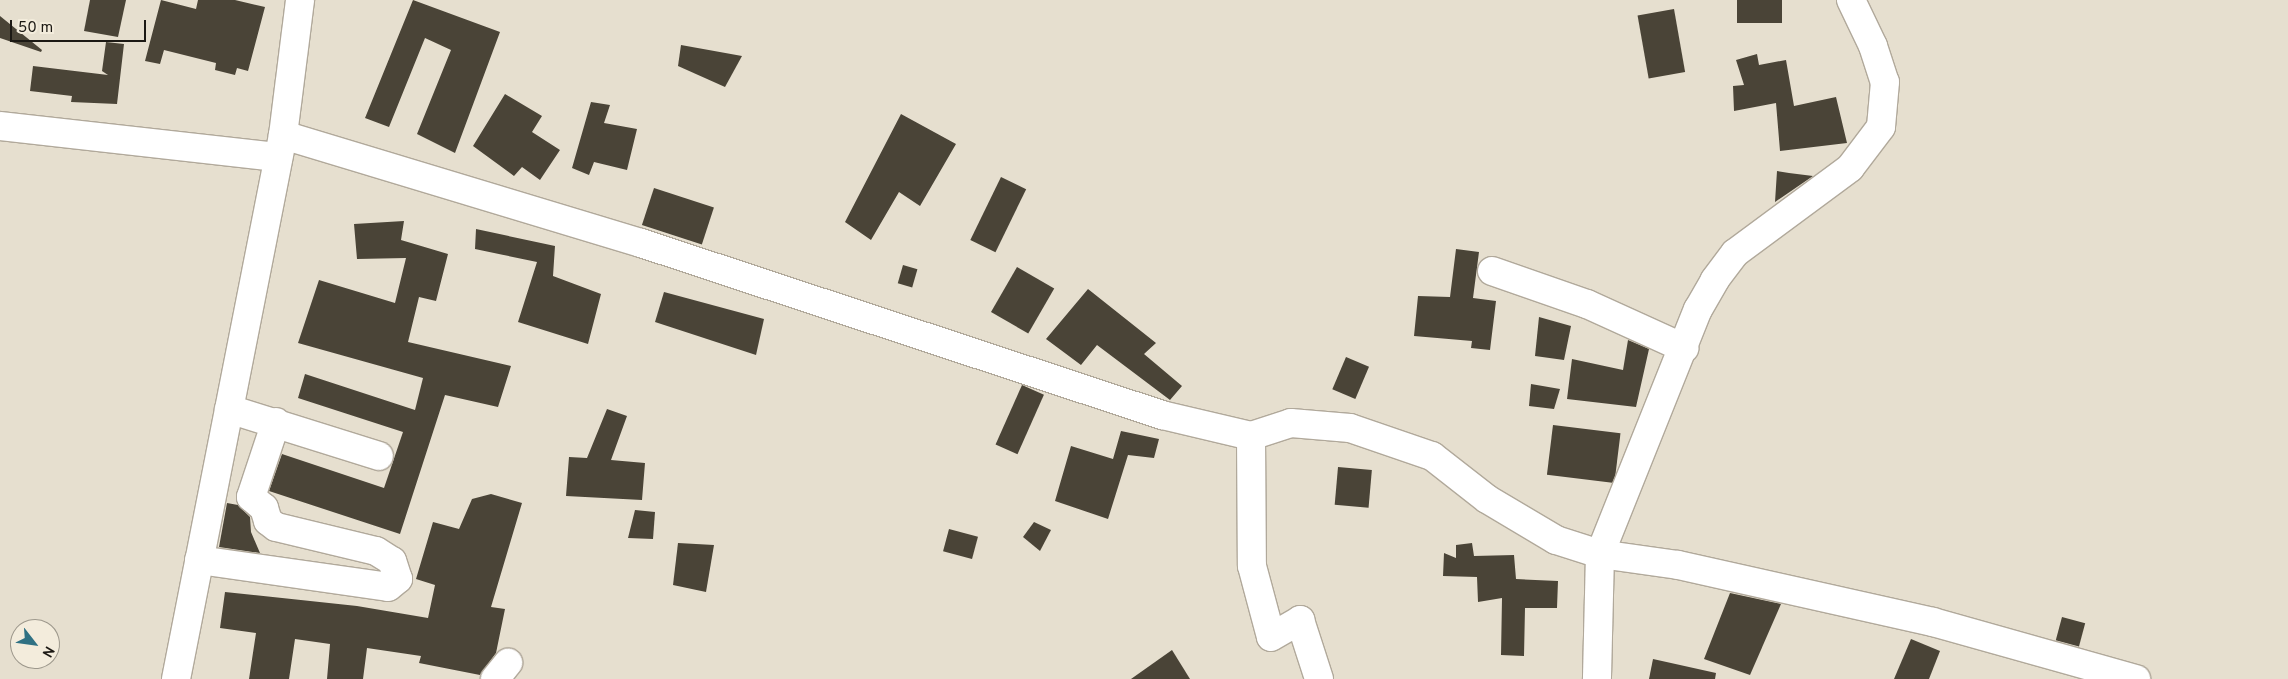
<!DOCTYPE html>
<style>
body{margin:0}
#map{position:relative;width:2288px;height:679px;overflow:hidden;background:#e6dfcf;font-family:Overpass,sans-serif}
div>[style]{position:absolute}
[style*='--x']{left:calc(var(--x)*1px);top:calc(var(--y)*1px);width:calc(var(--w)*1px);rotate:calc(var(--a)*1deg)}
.building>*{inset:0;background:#4a4437;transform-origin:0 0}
.roads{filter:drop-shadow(1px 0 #b1a99b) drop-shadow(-1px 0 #b1a99b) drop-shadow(0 1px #b1a99b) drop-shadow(0 -1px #b1a99b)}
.minor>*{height:28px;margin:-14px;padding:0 14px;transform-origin:14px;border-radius:14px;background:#fff}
.major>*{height:28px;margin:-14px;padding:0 14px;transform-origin:14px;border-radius:14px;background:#fff}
span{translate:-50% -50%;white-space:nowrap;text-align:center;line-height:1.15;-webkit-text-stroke:5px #f3ecdc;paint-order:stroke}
.north{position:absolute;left:10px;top:619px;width:50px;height:50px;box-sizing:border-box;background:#f3ecdc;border:1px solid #9d988c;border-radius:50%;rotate:120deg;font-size:14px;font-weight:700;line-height:20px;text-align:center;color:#1c1914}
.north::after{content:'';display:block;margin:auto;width:18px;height:22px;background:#2f7183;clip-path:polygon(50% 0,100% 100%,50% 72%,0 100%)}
.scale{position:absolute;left:10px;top:20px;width:136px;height:22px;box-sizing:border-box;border:2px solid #1c1914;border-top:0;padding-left:6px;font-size:15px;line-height:18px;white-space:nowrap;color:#1c1914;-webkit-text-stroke:4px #f3ecdc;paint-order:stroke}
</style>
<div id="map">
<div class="building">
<div style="clip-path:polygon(90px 0,126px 0,118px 37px,84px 31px)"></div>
<div style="clip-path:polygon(161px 0,196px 9px,198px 0,235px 0,265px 7px,248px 71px,237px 68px,235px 75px,215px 70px,216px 63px,164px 50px,160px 64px,145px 61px)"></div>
<div style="clip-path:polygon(413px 0,500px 32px,455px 153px,417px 134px,451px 50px,425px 38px,389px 127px,365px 118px)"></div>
<div style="left:1737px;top:0;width:45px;height:23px"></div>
<div style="left:1674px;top:9px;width:64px;height:37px;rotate:80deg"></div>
<div style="clip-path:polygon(0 16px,42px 50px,41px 52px,0 38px)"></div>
<div style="clip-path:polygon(106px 42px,124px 44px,117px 104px,71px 102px,72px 96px,30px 91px,33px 66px,108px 75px,102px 71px)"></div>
<div style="clip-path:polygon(681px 45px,742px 56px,725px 87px,678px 66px)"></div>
<div style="clip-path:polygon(1757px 54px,1759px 65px,1786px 60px,1794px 106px,1836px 97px,1847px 143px,1780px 151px,1776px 103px,1734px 111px,1733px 86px,1744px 85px,1736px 60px)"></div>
<div style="clip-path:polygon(505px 94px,542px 116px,532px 132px,560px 150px,540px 180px,522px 167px,514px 176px,473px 146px)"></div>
<div style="clip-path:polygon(591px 102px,610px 105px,604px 123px,637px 129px,627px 170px,594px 162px,589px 175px,572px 168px)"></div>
<div style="clip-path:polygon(901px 114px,956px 144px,920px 206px,899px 192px,871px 240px,845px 222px)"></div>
<div style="clip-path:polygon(1777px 171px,1789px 173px,1813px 176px,1775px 202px)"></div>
<div style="left:1001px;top:177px;width:28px;height:70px;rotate:26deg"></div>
<div style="left:654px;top:188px;width:63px;height:39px;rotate:18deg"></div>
<div style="clip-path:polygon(404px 221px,401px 240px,448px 254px,436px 301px,419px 297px,408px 342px,511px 366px,498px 407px,445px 395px,400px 534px,269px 491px,282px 454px,384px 488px,403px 432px,298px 398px,305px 374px,415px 410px,423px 378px,298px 343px,319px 280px,395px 303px,406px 258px,357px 259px,354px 224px)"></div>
<div style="clip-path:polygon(476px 229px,555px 246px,553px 276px,601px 294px,588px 344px,518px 322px,537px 262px,475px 249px)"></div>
<div style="clip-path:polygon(1456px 249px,1479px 252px,1473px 298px,1496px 301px,1490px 350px,1471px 348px,1472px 341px,1414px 336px,1418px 296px,1450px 297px)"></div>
<div style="left:903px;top:265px;width:15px;height:19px;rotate:16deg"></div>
<div style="left:1017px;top:267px;width:43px;height:52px;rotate:30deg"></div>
<div style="clip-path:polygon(1088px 289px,1156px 343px,1144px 354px,1182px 386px,1170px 400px,1097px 345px,1081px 365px,1046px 339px)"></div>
<div style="clip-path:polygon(664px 292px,764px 319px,756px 355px,655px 322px)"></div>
<div style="clip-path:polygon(1539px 317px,1571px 326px,1564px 360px,1535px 356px)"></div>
<div style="clip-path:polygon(1628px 340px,1649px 349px,1636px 407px,1567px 399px,1572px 359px,1623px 370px)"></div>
<div style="left:1346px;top:357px;width:25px;height:35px;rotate:23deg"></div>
<div style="clip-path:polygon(1531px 384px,1560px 389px,1554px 409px,1529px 406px)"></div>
<div style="left:1022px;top:385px;width:24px;height:65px;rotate:24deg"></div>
<div style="clip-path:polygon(607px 409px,627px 416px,611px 460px,645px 463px,642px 500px,566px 496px,569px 457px,587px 458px)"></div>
<div style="left:1553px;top:425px;width:68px;height:50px;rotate:7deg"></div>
<div style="clip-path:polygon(1121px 431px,1159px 439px,1154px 458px,1128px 455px,1108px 519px,1055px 501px,1071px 446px,1113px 459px)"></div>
<div style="left:1338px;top:467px;width:34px;height:38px;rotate:5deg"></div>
<div style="clip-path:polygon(491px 494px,522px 503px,491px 607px,505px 609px,496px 653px,480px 675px,419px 663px,421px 656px,367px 648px,363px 679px,327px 679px,330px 644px,295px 639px,289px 679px,249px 679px,256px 633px,220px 628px,225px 592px,357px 606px,428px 618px,435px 585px,416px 579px,433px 522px,459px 529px,472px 499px)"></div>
<div style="clip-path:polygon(227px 503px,238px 505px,250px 517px,251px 532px,260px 553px,219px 547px)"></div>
<div style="clip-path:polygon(635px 510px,655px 512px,653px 539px,628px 538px)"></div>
<div style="clip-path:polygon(1034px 522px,1051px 530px,1040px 551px,1023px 537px)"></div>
<div style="left:949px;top:529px;width:30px;height:23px;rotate:15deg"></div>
<div style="clip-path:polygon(678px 543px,714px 545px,706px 592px,673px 585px)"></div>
<div style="clip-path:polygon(1472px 543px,1474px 556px,1514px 555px,1516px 579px,1558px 581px,1557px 608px,1525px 608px,1524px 656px,1501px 655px,1502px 598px,1478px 602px,1477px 577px,1443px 576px,1444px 553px,1456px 558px,1456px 545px)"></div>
<div style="clip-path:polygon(1730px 593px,1781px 604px,1750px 675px,1704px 659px)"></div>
<div style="left:2062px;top:617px;width:24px;height:24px;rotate:15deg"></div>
<div style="clip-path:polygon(1911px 639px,1940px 651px,1929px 679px,1894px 679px)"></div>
<div style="clip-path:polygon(1172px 650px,1190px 679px,1131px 679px)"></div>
<div style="clip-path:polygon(1653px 659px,1716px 673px,1715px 679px,1649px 679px)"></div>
</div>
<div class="roads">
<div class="minor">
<div style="--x:1851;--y:0;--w:51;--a:64.4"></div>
<div style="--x:1873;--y:46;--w:38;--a:72"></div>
<div style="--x:1885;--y:82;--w:45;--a:95.1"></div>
<div style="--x:1881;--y:127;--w:51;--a:127.1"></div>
<div style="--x:1850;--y:168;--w:143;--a:143.5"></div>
<div style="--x:1735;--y:253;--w:34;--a:127"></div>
<div style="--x:1715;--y:280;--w:34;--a:120"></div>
<div style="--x:1698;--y:309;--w:264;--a:111.8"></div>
<div style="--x:1600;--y:554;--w:79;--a:8"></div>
<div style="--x:1678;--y:565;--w:261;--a:12.6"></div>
<div style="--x:1933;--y:622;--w:211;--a:15.7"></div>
<div style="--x:0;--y:126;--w:280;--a:6.4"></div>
<div style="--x:283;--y:135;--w:374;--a:16.8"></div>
<div style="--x:641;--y:243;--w:549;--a:18.27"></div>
<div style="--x:1162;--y:415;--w:91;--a:13.3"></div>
<div style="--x:1251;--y:436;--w:42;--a:-18"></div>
<div style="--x:1291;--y:423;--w:59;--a:4.8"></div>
<div style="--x:1350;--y:428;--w:87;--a:18.9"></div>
<div style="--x:1432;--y:456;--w:70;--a:38"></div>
<div style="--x:1487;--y:499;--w:80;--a:30.7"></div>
<div style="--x:1556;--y:540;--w:46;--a:17.7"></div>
<div style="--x:1600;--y:554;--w:125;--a:91.4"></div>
<div style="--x:1492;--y:271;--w:101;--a:19.2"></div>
<div style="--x:1587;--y:304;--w:107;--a:24.4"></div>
<div style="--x:229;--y:409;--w:157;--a:17.4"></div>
<div style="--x:1251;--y:436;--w:130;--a:89.6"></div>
<div style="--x:1252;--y:566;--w:73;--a:75"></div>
<div style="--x:1271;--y:637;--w:34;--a:-30"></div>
<div style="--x:1300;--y:620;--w:62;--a:72.1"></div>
<div style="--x:199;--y:560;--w:191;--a:8.1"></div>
<div style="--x:388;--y:587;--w:13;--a:-39"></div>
<div style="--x:398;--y:579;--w:19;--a:-108"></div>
<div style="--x:392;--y:561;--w:19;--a:-148"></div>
<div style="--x:376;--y:551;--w:103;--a:-166.5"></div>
<div style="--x:276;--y:527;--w:10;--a:-143"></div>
<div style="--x:268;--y:521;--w:14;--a:-107"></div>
<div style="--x:264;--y:508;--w:17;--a:-140"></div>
<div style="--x:251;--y:497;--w:79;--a:-71.6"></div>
<div style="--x:495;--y:679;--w:21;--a:-51"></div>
</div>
<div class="major">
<div style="--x:176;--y:679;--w:554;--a:-78.87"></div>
<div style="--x:283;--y:135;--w:136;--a:-82.8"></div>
</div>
</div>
<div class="north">N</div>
<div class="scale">50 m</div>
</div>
